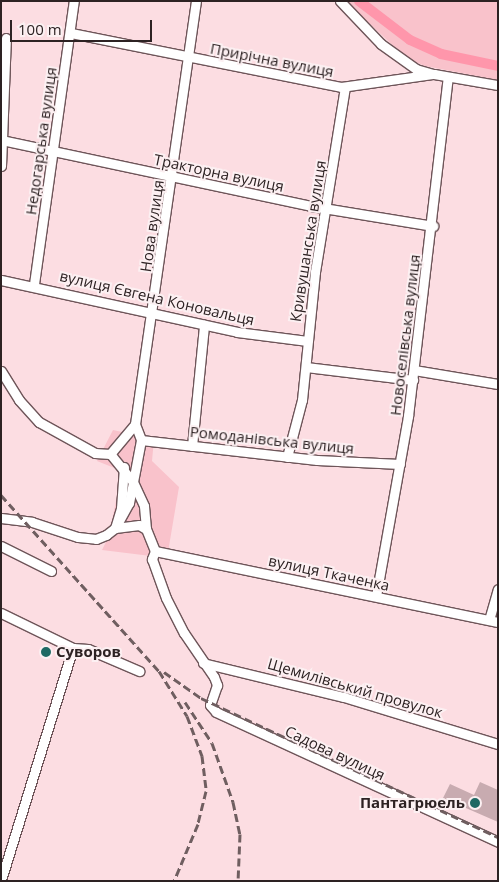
<!DOCTYPE html>
<meta charset="utf-8">
<style>
body{margin:0}
#map{position:relative;width:499px;height:882px;overflow:hidden;background:#fcdde2;font-family:"Open Sans",sans-serif}
div>[style]{position:absolute}
[style*='--x']{left:calc(var(--x)*1px);top:calc(var(--y)*1px);width:calc(var(--w)*1px);rotate:calc(var(--a)*1deg)}
.green>*{inset:0;background:#f9c2cb}
.canal>*{height:10px;margin:-5px;padding:0 5px;transform-origin:5px;border-radius:5px;background:#ff96ab}
.building>*{inset:0;background:#c8abb0}
.roads{filter:drop-shadow(1px 0 #6e5559) drop-shadow(-1px 0 #6e5559) drop-shadow(0 1px #6e5559) drop-shadow(0 -1px #6e5559)}
.minor>*{height:9px;margin:-4.5px;padding:0 4.5px;transform-origin:4.5px;border-radius:4.5px;background:#fff}
.rail>*{height:3px;margin-top:-1.5px;transform-origin:0;background:repeating-linear-gradient(90deg,#6f5e60 0 8px,transparent 0 12px)}
.dots>*{width:14px;height:14px;translate:-50% -50%;box-sizing:border-box;border:2px solid #fcf0f2;border-radius:50%}
span{translate:-50% -50%;white-space:nowrap;text-align:center;line-height:1.15;-webkit-text-stroke:4px #fcf0f2;paint-order:stroke}
.street-label{font-size:15px;color:#2d2223}
.poi-label{font-size:15px;color:#2d2223;font-weight:700}
.left{translate:0 -50%;text-align:left}
.right{translate:-100% -50%;text-align:right}
.frame{position:absolute;inset:0;border:2px solid #2d2223;pointer-events:none}
.scale{position:absolute;left:10px;top:20px;width:142px;height:22px;box-sizing:border-box;border:2px solid #2d2223;border-top:0;padding-left:6px;font-size:15px;line-height:18px;white-space:nowrap;color:#2d2223;-webkit-text-stroke:4px #fcf0f2;paint-order:stroke}
</style>
<div id="map">
<div class="green">
<div style="clip-path:polygon(346px 1px,498px 1px,498px 80px,425px 66px,406px 58px)"></div>
<div style="clip-path:polygon(113px 430px,154px 439px,152px 461px,179px 487px,167px 558px,102px 550px,109px 536px,122px 471px,97px 461px)"></div>
</div>
<div class="canal">
<div style="--x:359;--y:1;--w:64;--a:37.4"></div>
<div style="--x:410;--y:40;--w:34;--a:24"></div>
<div style="--x:441;--y:54;--w:58;--a:11.9"></div>
</div>
<div class="building">
<div style="clip-path:polygon(480px 782px,498px 790px,498px 822px,443px 798px,450px 784px,474px 795px)"></div>
</div>
<div class="roads">
<div class="minor">
<div style="--x:340;--y:1;--w:59;--a:46.4"></div>
<div style="--x:381;--y:44;--w:43;--a:35.5"></div>
<div style="--x:416;--y:69;--w:18;--a:16"></div>
<div style="--x:71;--y:33;--w:275;--a:11.3"></div>
<div style="--x:341;--y:87;--w:94;--a:-8"></div>
<div style="--x:434;--y:74;--w:65;--a:9.8"></div>
<div style="--x:1;--y:140;--w:317;--a:12"></div>
<div style="--x:311;--y:206;--w:124;--a:9.3"></div>
<div style="--x:1;--y:166;--w:128;--a:-87.8"></div>
<div style="--x:1;--y:280;--w:242;--a:12.4"></div>
<div style="--x:237;--y:332;--w:71;--a:7.3"></div>
<div style="--x:34;--y:284;--w:286;--a:-82"></div>
<div style="--x:306;--y:367;--w:108;--a:6.9"></div>
<div style="--x:414;--y:370;--w:85;--a:9.5"></div>
<div style="--x:1;--y:371;--w:34;--a:58"></div>
<div style="--x:19;--y:400;--w:30;--a:48"></div>
<div style="--x:39;--y:422;--w:64;--a:29"></div>
<div style="--x:95;--y:453;--w:15;--a:4"></div>
<div style="--x:135;--y:424;--w:17;--a:69"></div>
<div style="--x:141;--y:440;--w:43;--a:100.8"></div>
<div style="--x:133;--y:482;--w:26;--a:65"></div>
<div style="--x:144;--y:506;--w:23;--a:85"></div>
<div style="--x:141;--y:440;--w:177;--a:6.5"></div>
<div style="--x:317;--y:460;--w:83;--a:2.8"></div>
<div style="--x:192;--y:446;--w:122;--a:-84.3"></div>
<div style="--x:287;--y:457;--w:59;--a:-75.3"></div>
<div style="--x:302;--y:400;--w:129;--a:-84.2"></div>
<div style="--x:315;--y:272;--w:187;--a:-80.8"></div>
<div style="--x:1;--y:518;--w:31;--a:7"></div>
<div style="--x:32;--y:522;--w:48;--a:18.1"></div>
<div style="--x:78;--y:537;--w:18;--a:6"></div>
<div style="--x:96;--y:539;--w:11;--a:-22"></div>
<div style="--x:106;--y:535;--w:11;--a:-38"></div>
<div style="--x:115;--y:528;--w:21;--a:-73"></div>
<div style="--x:121;--y:508;--w:41;--a:-85.8"></div>
<div style="--x:1;--y:546;--w:56;--a:26.6"></div>
<div style="--x:155;--y:551;--w:24;--a:-112"></div>
<div style="--x:146;--y:529;--w:8;--a:-150"></div>
<div style="--x:139;--y:525;--w:24;--a:173"></div>
<div style="--x:115;--y:528;--w:29;--a:-61"></div>
<div style="--x:129;--y:503;--w:21;--a:-79"></div>
<div style="--x:133;--y:482;--w:36;--a:-129"></div>
<div style="--x:110;--y:454;--w:39;--a:-50"></div>
<div style="--x:135;--y:424;--w:427;--a:-81.8"></div>
<div style="--x:155;--y:551;--w:9;--a:111"></div>
<div style="--x:152;--y:559;--w:41;--a:70.3"></div>
<div style="--x:166;--y:598;--w:39;--a:63"></div>
<div style="--x:184;--y:633;--w:53;--a:55.7"></div>
<div style="--x:214;--y:677;--w:9;--a:69"></div>
<div style="--x:217;--y:685;--w:21;--a:109"></div>
<div style="--x:210;--y:705;--w:9;--a:49"></div>
<div style="--x:216;--y:712;--w:311;--a:24.7"></div>
<div style="--x:155;--y:551;--w:350;--a:11.7"></div>
<div style="--x:376;--y:596;--w:183;--a:-79.9"></div>
<div style="--x:408;--y:416;--w:341;--a:-83.3"></div>
<div style="--x:1;--y:613;--w:80;--a:25.9"></div>
<div style="--x:73;--y:648;--w:15;--a:4"></div>
<div style="--x:88;--y:649;--w:56;--a:23.3"></div>
<div style="--x:489;--y:620;--w:32;--a:-74"></div>
<div style="--x:203;--y:663;--w:145;--a:13.6"></div>
<div style="--x:344;--y:697;--w:161;--a:17"></div>
<div style="--x:1;--y:880;--w:243;--a:-72.8"></div>
</div>
</div>
<div class="rail">
<div style="--x:1;--y:495;--w:237;--a:48.1"></div>
<div style="--x:159;--y:671;--w:53;--a:58.1"></div>
<div style="--x:187;--y:716;--w:43;--a:69.4"></div>
<div style="--x:202;--y:756;--w:35;--a:83"></div>
<div style="--x:206;--y:791;--w:34;--a:104"></div>
<div style="--x:198;--y:824;--w:62;--a:112.8"></div>
<div style="--x:164;--y:672;--w:45;--a:35.1"></div>
<div style="--x:201;--y:698;--w:328;--a:25.1"></div>
<div style="--x:185;--y:702;--w:49;--a:56.6"></div>
<div style="--x:212;--y:743;--w:63;--a:70.4"></div>
<div style="--x:233;--y:802;--w:33;--a:78"></div>
<div style="--x:240;--y:834;--w:47;--a:92.4"></div>
</div>
<div class="dots">
<div style="left:46px;top:652px;background:#1f6964"></div>
<div style="left:475px;top:803px;background:#1f6964"></div>
</div>
<div class="street-label">
<span style="left:272px;top:60px;rotate:11deg">Прирічна вулиця</span>
<span style="left:41px;top:141px;rotate:-82deg">Недогарська вулиця</span>
<span style="left:219px;top:173px;rotate:12deg">Тракторна вулиця</span>
<span style="left:152px;top:226px;rotate:-82deg">Нова вулиця</span>
<span style="left:308px;top:241px;rotate:-81deg">Кривушанська вулиця</span>
<span style="left:157px;top:298px;rotate:13deg">вулиця Євгена Коновальця</span>
<span style="left:405px;top:335px;rotate:-83deg">Новоселівська вулиця</span>
<span style="left:272px;top:440px;rotate:6deg">Ромоданівська вулиця</span>
<span style="left:329px;top:573px;rotate:12deg">вулиця Ткаченка</span>
<span style="left:355px;top:688px;rotate:16deg">Щемилівський провулок</span>
<span style="left:335px;top:753px;rotate:25deg">Садова вулиця</span>
</div>
<div class="poi-label">
<span class="left" style="left:56px;top:652px">Суворов</span>
<span class="right" style="left:465px;top:803px">Пантагрюель</span>
</div>
<div class="frame"></div>
<div class="scale">100 m</div>
</div>
